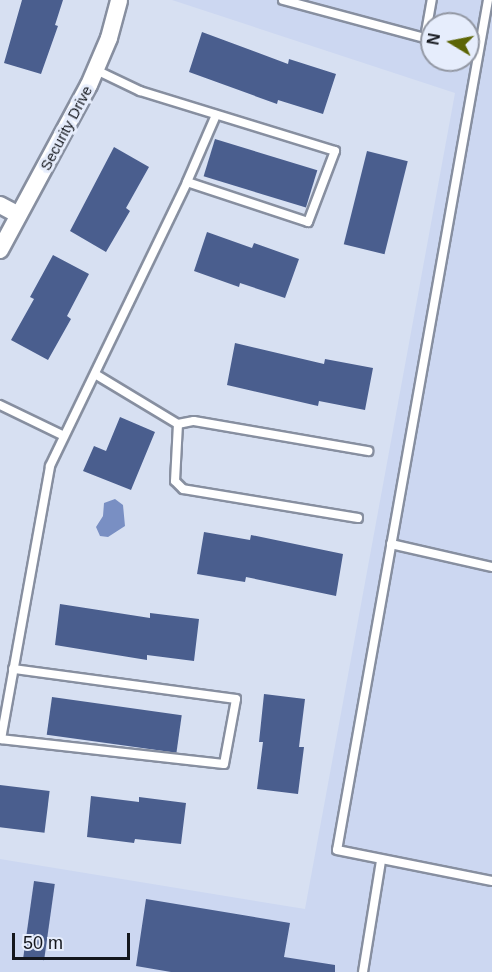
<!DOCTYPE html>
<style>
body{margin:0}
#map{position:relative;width:492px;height:972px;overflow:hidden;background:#d7e0f2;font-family:Helvetica,sans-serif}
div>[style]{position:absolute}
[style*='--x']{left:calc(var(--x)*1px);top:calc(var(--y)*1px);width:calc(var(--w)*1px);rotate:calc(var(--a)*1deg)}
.built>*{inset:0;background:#ccd7f1}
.water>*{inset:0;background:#798fc3}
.building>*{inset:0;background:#4a5e8e;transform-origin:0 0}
.roads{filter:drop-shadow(2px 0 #878fa0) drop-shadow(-2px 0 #878fa0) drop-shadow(0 2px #878fa0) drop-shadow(0 -2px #878fa0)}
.service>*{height:8px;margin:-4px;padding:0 4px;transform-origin:4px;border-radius:4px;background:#fff}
.minor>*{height:16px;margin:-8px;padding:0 8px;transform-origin:8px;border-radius:8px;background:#fff}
span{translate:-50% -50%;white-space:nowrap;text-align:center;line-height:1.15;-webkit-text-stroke:6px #e6edfc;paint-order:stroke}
.street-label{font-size:15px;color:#14171d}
.north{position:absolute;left:420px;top:12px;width:60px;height:60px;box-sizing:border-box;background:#e6edfc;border:2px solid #9297a3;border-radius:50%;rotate:280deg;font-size:16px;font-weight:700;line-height:24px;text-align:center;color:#14171d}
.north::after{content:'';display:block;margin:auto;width:21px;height:27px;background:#5c6505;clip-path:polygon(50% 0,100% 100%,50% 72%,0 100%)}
.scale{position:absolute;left:12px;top:933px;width:118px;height:27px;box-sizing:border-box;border:3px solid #14171d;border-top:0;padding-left:8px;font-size:18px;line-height:21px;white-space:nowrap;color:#14171d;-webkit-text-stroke:4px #e6edfc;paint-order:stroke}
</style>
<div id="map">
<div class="built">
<div style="clip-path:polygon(evenodd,172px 0,492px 0,492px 972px,0 972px,0 859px,305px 909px,455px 93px,172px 0,432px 24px,468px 24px,468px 60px,432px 60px,432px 24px)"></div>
</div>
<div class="water">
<div style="clip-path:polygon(115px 499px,123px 505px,125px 526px,108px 537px,100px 536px,96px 527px,103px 516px,104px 503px)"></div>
</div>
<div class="building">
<div style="clip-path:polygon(22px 0,63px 0,55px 25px,58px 26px,41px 74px,4px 63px)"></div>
<div style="clip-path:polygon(202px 32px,288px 64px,289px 59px,336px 74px,323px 114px,278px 100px,277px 104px,189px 72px)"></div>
<div style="left:215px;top:139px;width:107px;height:39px;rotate:17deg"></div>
<div style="clip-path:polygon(114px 147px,149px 167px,126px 208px,130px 211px,106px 252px,70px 231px)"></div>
<div style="left:367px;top:151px;width:42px;height:96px;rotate:14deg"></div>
<div style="clip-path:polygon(207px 232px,252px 248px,254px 243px,299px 259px,285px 298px,240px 283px,239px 287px,194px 271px)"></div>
<div style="clip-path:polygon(53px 255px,89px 274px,67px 316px,71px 319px,48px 360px,11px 340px,34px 299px,30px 297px)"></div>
<div style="clip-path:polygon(235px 343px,324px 364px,325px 359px,373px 368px,365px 410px,319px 401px,318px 406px,227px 385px)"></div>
<div style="clip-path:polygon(120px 417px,155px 432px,131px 490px,83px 471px,94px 446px,106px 451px)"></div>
<div style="clip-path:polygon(204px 532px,250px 540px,251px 535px,343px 554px,336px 596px,246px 577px,245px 582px,197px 574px)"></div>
<div style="clip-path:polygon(60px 604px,150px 618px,150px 613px,199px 619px,194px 661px,147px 655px,147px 660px,55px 645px)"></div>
<div style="clip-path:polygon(264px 694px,305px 699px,299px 747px,304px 747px,298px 794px,257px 789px,263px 742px,259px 742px)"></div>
<div style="left:52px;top:697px;width:131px;height:38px;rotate:8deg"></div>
<div style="left:0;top:785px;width:50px;height:42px;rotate:7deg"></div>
<div style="clip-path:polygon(91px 796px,139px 802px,139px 797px,186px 803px,181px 844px,135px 839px,134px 843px,87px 837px)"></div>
<div style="left:34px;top:881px;width:21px;height:77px;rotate:8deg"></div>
<div style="clip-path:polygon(146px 899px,290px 923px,284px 957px,335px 965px,335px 972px,171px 972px,136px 966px)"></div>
</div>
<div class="roads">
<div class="service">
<div style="--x:283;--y:0;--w:147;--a:15"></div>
<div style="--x:425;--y:38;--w:39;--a:-80"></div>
<div style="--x:488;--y:0;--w:863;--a:100.07"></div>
<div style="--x:337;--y:850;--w:158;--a:11.3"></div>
<div style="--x:96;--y:70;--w:49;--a:25.5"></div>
<div style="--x:140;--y:91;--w:204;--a:17.1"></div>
<div style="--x:335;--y:151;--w:76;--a:110.8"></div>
<div style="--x:308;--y:222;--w:127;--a:-161.7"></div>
<div style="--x:95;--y:374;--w:97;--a:31.1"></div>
<div style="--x:0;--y:405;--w:71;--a:25.8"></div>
<div style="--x:358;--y:518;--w:177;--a:-170.6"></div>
<div style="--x:183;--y:489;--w:11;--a:-135"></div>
<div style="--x:175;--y:481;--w:57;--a:-87"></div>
<div style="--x:178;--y:424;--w:16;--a:-11"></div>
<div style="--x:194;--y:421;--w:177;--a:9.8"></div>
<div style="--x:391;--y:544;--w:104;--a:12.8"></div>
<div style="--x:0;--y:739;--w:225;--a:6.4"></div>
<div style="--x:224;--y:764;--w:66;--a:-79.5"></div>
<div style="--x:236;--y:699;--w:225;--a:-172.3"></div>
<div style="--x:1;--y:739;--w:277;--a:-79.8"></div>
<div style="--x:50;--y:466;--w:315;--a:-64.2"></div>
<div style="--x:187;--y:182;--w:73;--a:-66.6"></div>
<div style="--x:363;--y:972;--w:112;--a:-80.8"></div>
</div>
<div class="minor">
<div style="--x:0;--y:205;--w:21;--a:28"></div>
<div style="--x:0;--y:250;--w:187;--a:-61.7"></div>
<div style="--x:89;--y:85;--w:51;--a:-66.9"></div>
<div style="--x:109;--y:38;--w:39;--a:-75"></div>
</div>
</div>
<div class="street-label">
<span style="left:66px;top:128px;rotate:-62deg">Security Drive</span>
</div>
<div class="north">N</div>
<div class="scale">50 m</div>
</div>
